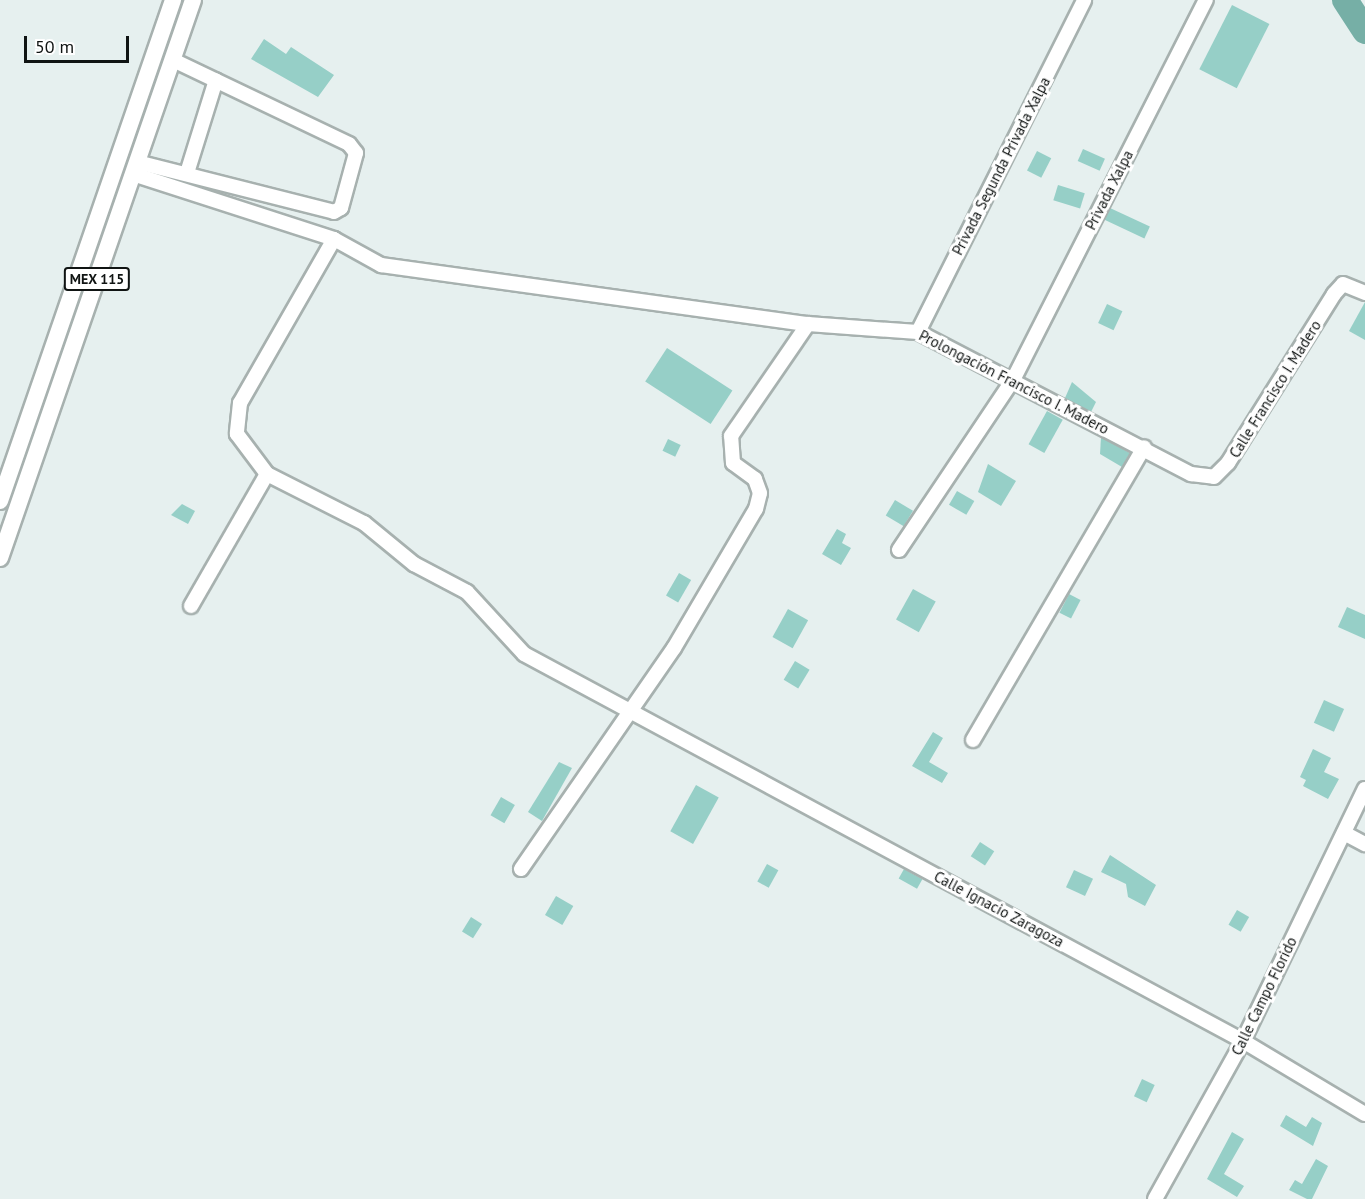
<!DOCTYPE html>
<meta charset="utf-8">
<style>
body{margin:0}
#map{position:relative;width:1365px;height:1199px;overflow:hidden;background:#e6f0ef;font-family:"PT Sans",sans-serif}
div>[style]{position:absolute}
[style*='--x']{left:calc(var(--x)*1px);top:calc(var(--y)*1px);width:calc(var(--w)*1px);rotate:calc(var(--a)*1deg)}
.river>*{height:26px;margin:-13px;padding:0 13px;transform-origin:13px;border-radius:13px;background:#76afa6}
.building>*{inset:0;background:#96cfc7;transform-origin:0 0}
.roads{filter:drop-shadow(2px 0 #a7b1af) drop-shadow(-2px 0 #a7b1af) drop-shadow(0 2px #a7b1af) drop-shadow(0 -2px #a7b1af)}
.minor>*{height:14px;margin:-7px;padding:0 7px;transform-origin:7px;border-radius:7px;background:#fff}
.major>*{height:16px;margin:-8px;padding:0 8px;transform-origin:8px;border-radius:8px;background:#fff}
span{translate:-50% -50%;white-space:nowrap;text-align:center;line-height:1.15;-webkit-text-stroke:6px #fff;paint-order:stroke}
.shield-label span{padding:2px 4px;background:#fff;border:2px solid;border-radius:4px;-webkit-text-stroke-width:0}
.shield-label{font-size:14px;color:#101413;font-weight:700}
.street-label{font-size:15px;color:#101413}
.scale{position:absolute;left:24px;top:36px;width:105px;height:27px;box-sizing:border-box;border:3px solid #101413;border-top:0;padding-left:8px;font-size:18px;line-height:21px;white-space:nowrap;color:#101413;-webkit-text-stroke:4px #fff;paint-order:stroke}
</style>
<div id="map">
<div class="river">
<div style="--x:1345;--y:0;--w:37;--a:57"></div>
</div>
<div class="building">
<div style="left:1232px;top:5px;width:42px;height:72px;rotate:27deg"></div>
<div style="clip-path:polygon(264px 39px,286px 54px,291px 47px,334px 75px,318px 97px,251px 59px)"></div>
<div style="left:1083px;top:149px;width:24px;height:13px;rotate:24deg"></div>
<div style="left:1037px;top:151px;width:16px;height:22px;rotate:27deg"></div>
<div style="left:1058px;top:185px;width:28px;height:16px;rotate:17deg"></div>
<div style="left:1110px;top:208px;width:44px;height:13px;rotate:25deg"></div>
<div style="clip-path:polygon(1365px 302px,1365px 340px,1349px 331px)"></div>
<div style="left:1107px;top:304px;width:17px;height:21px;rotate:25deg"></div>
<div style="left:667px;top:348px;width:78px;height:40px;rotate:33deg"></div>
<div style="clip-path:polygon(1072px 382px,1096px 402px,1091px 412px,1065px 398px)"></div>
<div style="left:1047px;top:411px;width:18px;height:38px;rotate:29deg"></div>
<div style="clip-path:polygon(1101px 437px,1130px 453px,1122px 467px,1100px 454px)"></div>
<div style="left:668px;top:439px;width:14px;height:13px;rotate:25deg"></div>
<div style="clip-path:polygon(988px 464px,1016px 481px,1001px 506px,978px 492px)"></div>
<div style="left:957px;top:491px;width:20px;height:16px;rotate:30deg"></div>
<div style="left:895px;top:500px;width:21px;height:18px;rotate:31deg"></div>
<div style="clip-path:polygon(182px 504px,195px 511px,188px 524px,171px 515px)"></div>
<div style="clip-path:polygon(837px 529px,846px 534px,842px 543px,851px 548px,841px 565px,822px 554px)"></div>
<div style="left:679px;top:573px;width:14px;height:26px;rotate:30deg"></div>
<div style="left:913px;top:589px;width:26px;height:35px;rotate:29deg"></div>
<div style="left:1069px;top:594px;width:13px;height:21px;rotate:27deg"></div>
<div style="clip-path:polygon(1347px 607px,1365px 615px,1365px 639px,1338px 627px)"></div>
<div style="left:788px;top:609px;width:23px;height:32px;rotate:29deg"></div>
<div style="left:795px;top:661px;width:17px;height:22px;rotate:31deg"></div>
<div style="left:1324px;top:700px;width:22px;height:25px;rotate:24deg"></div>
<div style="clip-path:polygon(933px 732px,943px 738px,929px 762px,948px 773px,942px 783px,912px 766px)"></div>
<div style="clip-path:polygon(1313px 749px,1331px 758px,1324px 772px,1339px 779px,1328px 799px,1303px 786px,1306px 780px,1300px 777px)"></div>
<div style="clip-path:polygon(559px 762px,572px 768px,542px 821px,528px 812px)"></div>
<div style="left:696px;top:785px;width:26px;height:53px;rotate:29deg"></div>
<div style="left:501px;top:797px;width:16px;height:21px;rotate:30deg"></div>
<div style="left:980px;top:842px;width:17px;height:17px;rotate:33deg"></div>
<div style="clip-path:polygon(1110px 855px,1156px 885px,1145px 906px,1128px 897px,1126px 884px,1101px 872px)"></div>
<div style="left:767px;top:864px;width:13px;height:20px;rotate:29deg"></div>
<div style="left:904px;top:869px;width:21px;height:11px;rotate:29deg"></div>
<div style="left:1074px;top:870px;width:21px;height:19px;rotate:25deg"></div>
<div style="left:556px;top:896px;width:20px;height:22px;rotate:30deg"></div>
<div style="left:1237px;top:910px;width:14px;height:17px;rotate:30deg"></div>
<div style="left:471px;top:917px;width:13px;height:17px;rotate:32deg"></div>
<div style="left:1142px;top:1079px;width:14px;height:19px;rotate:25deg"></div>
<div style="clip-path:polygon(1286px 1115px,1306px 1127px,1312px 1117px,1322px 1123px,1313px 1146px,1280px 1126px)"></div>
<div style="clip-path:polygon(1232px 1132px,1244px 1139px,1224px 1174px,1244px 1186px,1237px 1197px,1207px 1179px)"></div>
<div style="clip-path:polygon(1316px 1159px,1328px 1166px,1312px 1199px,1307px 1199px,1289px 1190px,1295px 1180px,1302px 1184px)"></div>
</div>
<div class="roads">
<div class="minor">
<div style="--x:137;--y:162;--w:203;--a:14.2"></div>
<div style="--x:334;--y:212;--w:8;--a:-30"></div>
<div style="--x:341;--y:208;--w:57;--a:-74.7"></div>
<div style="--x:356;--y:153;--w:11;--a:-128"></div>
<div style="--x:349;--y:144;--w:195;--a:-154.5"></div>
<div style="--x:187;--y:173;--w:97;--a:-72.7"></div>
<div style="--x:133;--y:174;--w:211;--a:17.9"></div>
<div style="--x:334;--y:239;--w:54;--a:29"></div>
<div style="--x:381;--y:265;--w:431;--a:7.9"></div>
<div style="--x:808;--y:324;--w:110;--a:4.2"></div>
<div style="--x:918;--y:332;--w:308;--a:27.5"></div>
<div style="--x:1191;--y:474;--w:23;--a:7"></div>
<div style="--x:1214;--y:477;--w:20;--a:-45"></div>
<div style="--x:1228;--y:463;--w:199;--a:-57.9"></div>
<div style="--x:1334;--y:294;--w:13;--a:-48"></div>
<div style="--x:1343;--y:284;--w:24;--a:22"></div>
<div style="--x:334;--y:239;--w:189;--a:119.8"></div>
<div style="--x:240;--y:403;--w:31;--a:96"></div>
<div style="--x:237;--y:434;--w:50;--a:53.1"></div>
<div style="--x:267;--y:474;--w:109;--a:26.8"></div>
<div style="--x:364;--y:523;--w:65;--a:39.4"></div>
<div style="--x:414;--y:564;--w:60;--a:27.8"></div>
<div style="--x:467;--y:592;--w:84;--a:47.4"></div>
<div style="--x:524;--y:654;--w:817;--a:28.29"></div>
<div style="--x:1243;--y:1041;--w:142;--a:30.9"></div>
<div style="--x:918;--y:332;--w:371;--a:-63.4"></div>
<div style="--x:899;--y:550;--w:205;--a:-56.2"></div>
<div style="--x:1013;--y:380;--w:426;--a:-63.1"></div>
<div style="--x:191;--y:606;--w:152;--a:-60.1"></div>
<div style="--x:973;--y:740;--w:339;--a:-59.7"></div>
<div style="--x:1344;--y:833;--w:24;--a:28"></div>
<div style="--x:521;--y:869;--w:269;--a:-55.3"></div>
<div style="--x:674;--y:648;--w:161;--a:-59.5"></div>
<div style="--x:756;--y:509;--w:16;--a:-76"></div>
<div style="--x:760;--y:493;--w:15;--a:-110"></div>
<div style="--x:755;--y:479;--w:27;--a:-144"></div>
<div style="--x:733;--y:463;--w:27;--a:-94"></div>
<div style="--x:731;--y:436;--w:136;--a:-55.5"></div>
<div style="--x:1155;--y:1199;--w:181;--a:-60.9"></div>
<div style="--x:1243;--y:1041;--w:280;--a:-64.2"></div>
</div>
<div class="major">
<div style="--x:0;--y:501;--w:530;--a:-70.95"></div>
<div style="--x:0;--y:558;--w:590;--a:-70.92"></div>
</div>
</div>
<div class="shield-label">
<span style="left:97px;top:279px">MEX 115</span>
</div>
<div class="street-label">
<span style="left:1001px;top:166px;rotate:-63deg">Privada Segunda Privada Xalpa</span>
<span style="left:1109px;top:190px;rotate:-63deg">Privada Xalpa</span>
<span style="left:1014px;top:382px;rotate:27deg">Prolongación Francisco I. Madero</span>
<span style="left:1275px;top:389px;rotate:-58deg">Calle Francisco I. Madero</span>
<span style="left:999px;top:909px;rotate:28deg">Calle Ignacio Zaragoza</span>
<span style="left:1264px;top:996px;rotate:-64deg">Calle Campo Florido</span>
</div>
<div class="scale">50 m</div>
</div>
